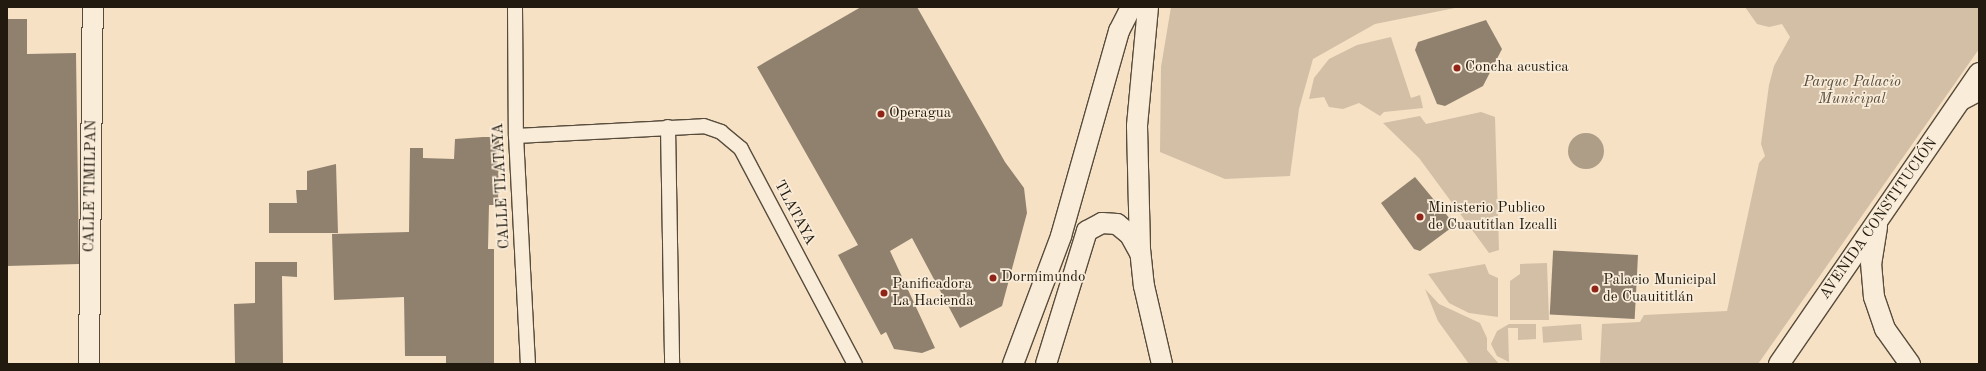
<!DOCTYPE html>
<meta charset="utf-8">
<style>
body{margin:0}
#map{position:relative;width:1986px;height:371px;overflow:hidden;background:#f6e1c5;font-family:"Old Standard TT",serif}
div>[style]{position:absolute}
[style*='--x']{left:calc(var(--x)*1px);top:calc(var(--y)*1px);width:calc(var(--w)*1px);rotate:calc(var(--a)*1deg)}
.green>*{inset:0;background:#d2bfa6;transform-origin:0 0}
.water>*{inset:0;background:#ae9d87}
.round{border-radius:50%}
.building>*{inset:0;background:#90816e;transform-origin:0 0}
.roads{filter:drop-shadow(1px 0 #574c3c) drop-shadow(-1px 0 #574c3c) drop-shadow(0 1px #574c3c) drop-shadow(0 -1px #574c3c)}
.street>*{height:14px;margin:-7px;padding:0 7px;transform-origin:7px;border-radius:7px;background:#f9ecd9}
.secondary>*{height:20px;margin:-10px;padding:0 10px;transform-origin:10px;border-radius:10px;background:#f9ecd9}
.dots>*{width:11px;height:11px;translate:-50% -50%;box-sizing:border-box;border:2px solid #f9ecd9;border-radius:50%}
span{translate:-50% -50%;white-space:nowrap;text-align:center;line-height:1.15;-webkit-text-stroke:3.5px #f9ecd9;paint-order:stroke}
.poi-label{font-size:15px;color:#221a0f}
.left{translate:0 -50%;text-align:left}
.park-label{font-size:15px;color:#574c3c;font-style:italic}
.street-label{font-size:15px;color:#221a0f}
.frame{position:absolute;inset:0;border:8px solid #221a0f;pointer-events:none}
</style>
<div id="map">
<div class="green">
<div style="clip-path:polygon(1171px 7px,1460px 7px,1375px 24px,1313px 59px,1299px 109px,1290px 176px,1225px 179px,1160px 152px,1161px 67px)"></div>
<div style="clip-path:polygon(1745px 7px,1979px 7px,1979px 49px,1758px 364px,1600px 364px,1602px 324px,1640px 322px,1644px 315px,1727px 311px,1759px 163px,1765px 156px,1761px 144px,1769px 85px,1774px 66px,1790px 37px,1782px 24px,1769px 27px,1757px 24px)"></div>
<div style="clip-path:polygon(1391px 37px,1411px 98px,1420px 95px,1423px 108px,1384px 112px,1380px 116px,1359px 103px,1343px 109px,1329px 107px,1324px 97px,1309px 99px,1314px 78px,1329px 59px,1357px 45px)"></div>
<div style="clip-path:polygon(1481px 112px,1495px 117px,1499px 250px,1489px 253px,1419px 158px,1383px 123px,1420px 116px,1426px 124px)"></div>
<div style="clip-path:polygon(1547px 263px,1549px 320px,1510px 320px,1510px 281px,1520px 274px,1520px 264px)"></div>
<div style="clip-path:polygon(1485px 264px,1489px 274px,1498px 278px,1498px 317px,1469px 313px,1449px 303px,1428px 274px)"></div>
<div style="clip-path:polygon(1425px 289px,1439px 304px,1480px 323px,1487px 338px,1487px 350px,1499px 364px,1469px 364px,1438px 321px)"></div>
<div style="clip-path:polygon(1509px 324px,1536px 324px,1536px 339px,1518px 340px,1518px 328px,1508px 328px,1509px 362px,1497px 356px,1491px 344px,1497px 331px)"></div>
<div style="left:1581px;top:324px;width:16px;height:39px;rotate:86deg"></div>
</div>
<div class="water">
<div class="round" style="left:1568px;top:133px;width:36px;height:36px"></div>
</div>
<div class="building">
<div style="clip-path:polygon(861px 7px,917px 7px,1005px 162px,1024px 188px,1027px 213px,1002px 306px,960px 328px,912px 238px,890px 251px,935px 348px,922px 353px,894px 349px,886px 332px,881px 335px,838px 255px,858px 245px,757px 67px)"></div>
<div style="clip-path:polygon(7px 19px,27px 19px,27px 54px,76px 53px,79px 264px,7px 266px)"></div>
<div style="clip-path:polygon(1486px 20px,1502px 49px,1483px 86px,1445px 106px,1437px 104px,1415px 50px,1418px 42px)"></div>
<div style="clip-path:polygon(483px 137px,499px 137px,498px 205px,489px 205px,488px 249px,494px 249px,494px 364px,446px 364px,446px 356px,405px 356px,404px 297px,334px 300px,332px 234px,409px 232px,410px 148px,423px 148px,423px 158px,454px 159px,455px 139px)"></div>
<div style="clip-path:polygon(336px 164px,338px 233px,269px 233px,269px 203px,297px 203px,296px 190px,307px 190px,307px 171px)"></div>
<div style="clip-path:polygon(1415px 177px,1455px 225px,1420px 251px,1414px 249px,1381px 203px)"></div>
<div style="left:1638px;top:255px;width:64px;height:85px;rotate:93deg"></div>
<div style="clip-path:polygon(255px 262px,297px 262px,297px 277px,282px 276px,283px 364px,235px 364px,234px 304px,255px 303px)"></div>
</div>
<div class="roads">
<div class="street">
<div style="--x:515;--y:7;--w:129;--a:89.6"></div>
<div style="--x:516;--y:136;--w:228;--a:87"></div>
<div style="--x:1958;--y:105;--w:24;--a:-28"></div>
<div style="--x:668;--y:127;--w:237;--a:89"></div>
<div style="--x:516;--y:136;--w:188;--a:-3"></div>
<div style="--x:704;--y:126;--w:18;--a:19"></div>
<div style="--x:721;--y:132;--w:26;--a:40"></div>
<div style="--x:741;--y:149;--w:243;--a:62.1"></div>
</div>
<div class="secondary">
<div style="--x:1148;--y:7;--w:120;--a:95.3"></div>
<div style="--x:1137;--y:126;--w:123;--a:88.6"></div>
<div style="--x:1140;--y:249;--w:37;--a:84"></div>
<div style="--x:1144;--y:286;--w:80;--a:77"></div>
<div style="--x:1877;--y:227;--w:36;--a:99"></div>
<div style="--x:1871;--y:263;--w:34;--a:85"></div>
<div style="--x:1874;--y:297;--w:34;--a:71"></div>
<div style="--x:1885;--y:329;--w:43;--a:54.5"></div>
<div style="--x:89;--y:364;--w:357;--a:-89.4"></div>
<div style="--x:1013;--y:364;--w:137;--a:-69.4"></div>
<div style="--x:1061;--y:236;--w:213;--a:-74.2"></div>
<div style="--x:1119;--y:31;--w:27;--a:-63"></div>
<div style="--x:1046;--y:364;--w:139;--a:-72.9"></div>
<div style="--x:1087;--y:231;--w:17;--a:-28"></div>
<div style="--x:1102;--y:223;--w:15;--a:4"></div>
<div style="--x:1117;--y:224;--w:17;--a:40"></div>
<div style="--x:1130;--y:235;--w:21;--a:61"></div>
<div style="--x:1779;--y:364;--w:353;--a:-55.5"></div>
</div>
</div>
<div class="dots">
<div style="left:1457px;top:68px;background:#8f2418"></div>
<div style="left:881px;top:114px;background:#8f2418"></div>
<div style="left:1420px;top:217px;background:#8f2418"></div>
<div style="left:993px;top:278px;background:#8f2418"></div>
<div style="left:1595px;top:289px;background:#8f2418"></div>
<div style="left:884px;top:293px;background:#8f2418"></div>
</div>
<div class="poi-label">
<span class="left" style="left:1465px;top:68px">Concha acustica</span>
<span class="left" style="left:889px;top:114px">Operagua</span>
<span class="left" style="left:1428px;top:217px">Ministerio Publico<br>de Cuautitlan Izcalli</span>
<span class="left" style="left:1001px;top:278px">Dormimundo</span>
<span class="left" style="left:1603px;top:289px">Palacio Municipal<br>de Cuauititlán</span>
<span class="left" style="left:892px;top:293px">Panificadora<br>La Hacienda</span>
</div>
<div class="park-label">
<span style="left:1852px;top:91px">Parque Palacio<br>Municipal</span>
</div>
<div class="street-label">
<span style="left:91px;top:186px;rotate:-89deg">CALLE TIMILPAN</span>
<span style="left:502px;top:186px;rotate:-93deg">CALLE TLATAYA</span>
<span style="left:794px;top:213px;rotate:62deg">TLATAYA</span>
<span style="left:1879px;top:219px;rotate:-55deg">AVENIDA CONSTITUCIÓN</span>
</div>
<div class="frame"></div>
</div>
